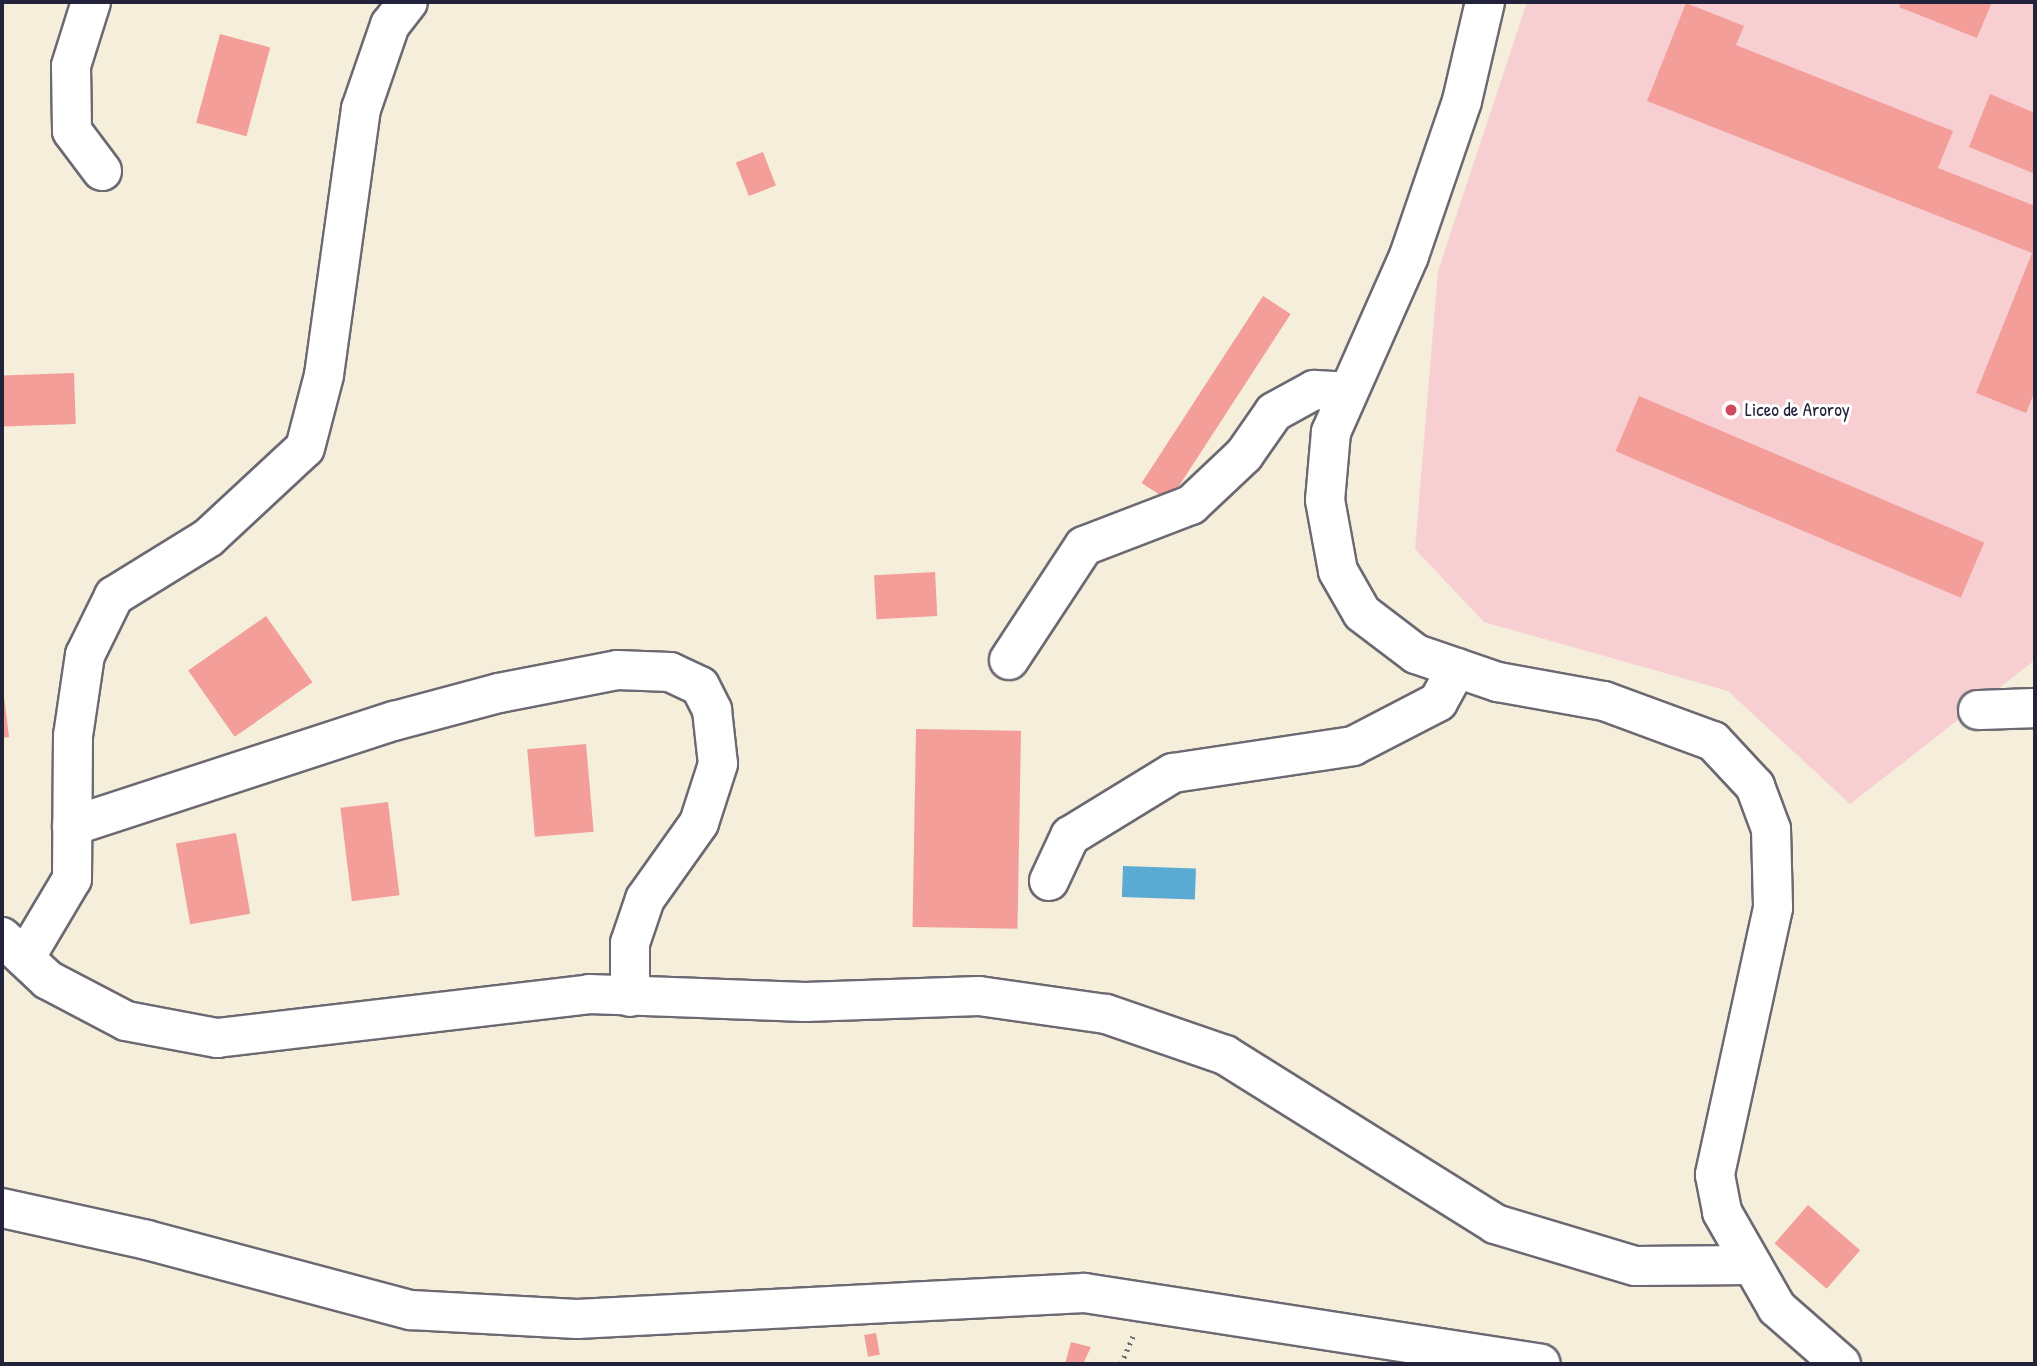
<!DOCTYPE html>
<style>
body{margin:0}
#map{position:relative;width:2037px;height:1366px;overflow:hidden;background:#f5eedb;font-family:"Patrick Hand",sans-serif}
div>[style]{position:absolute}
[style*='--x']{left:calc(var(--x)*1px);top:calc(var(--y)*1px);width:calc(var(--w)*1px);rotate:calc(var(--a)*1deg)}
.built>*{inset:0;background:#f7cfd2}
.water>*{inset:0;background:#5aaad4;transform-origin:0 0}
.building>*{inset:0;background:#f39e99;transform-origin:0 0}
.path>*{height:4.5px;margin-top:-2.25px;transform-origin:0;background:repeating-linear-gradient(90deg,#6c6973 0 2px,transparent 0 7px)}
.roads{filter:drop-shadow(2px 0 #6c6973) drop-shadow(-2px 0 #6c6973) drop-shadow(0 2px #6c6973) drop-shadow(0 -2px #6c6973)}
.minor>*{height:38px;margin:-19px;padding:0 19px;transform-origin:19px;border-radius:19px;background:#fff}
.dots>*{width:19px;height:19px;translate:-50% -50%;box-sizing:border-box;border:4px solid #fff;border-radius:50%}
span{translate:-50% -50%;white-space:nowrap;text-align:center;line-height:1.15;-webkit-text-stroke:6px #fff;paint-order:stroke}
.poi-label{font-size:19px;color:#22223b}
.left{translate:0 -50%;text-align:left}
.frame{position:absolute;inset:0;border:4px solid #22223b;pointer-events:none}
</style>
<div id="map">
<div class="built">
<div style="clip-path:polygon(1527px 2px,2035px 2px,2035px 660px,1850px 804px,1728px 691px,1484px 622px,1415px 549px,1438px 271px)"></div>
</div>
<div class="water">
<div style="left:1123px;top:866px;width:73px;height:31px;rotate:2deg"></div>
</div>
<div class="building">
<div style="clip-path:polygon(1901px 2px,1992px 2px,1977px 38px,1899px 7px)"></div>
<div style="clip-path:polygon(1686px 3px,1744px 26px,1736px 45px,1953px 131px,1938px 168px,2035px 206px,2035px 391px,2026px 413px,1976px 393px,2032px 253px,1647px 101px)"></div>
<div style="left:220px;top:34px;width:52px;height:92px;rotate:15deg"></div>
<div style="clip-path:polygon(1990px 94px,2035px 113px,2035px 174px,1969px 147px)"></div>
<div style="left:763px;top:152px;width:36px;height:29px;rotate:69deg"></div>
<div style="left:1263px;top:296px;width:33px;height:223px;rotate:33deg"></div>
<div style="left:74px;top:373px;width:51px;height:72px;rotate:88deg"></div>
<div style="left:1639px;top:396px;width:375px;height:60px;rotate:23deg"></div>
<div style="left:935px;top:572px;width:44px;height:61px;rotate:87deg"></div>
<div style="left:266px;top:616px;width:81px;height:95px;rotate:55deg"></div>
<div style="clip-path:polygon(2px 680px,9px 737px,2px 738px)"></div>
<div style="left:916px;top:729px;width:105px;height:198px;rotate:1deg"></div>
<div style="left:586px;top:744px;width:88px;height:59px;rotate:85deg"></div>
<div style="left:388px;top:802px;width:94px;height:48px;rotate:83deg"></div>
<div style="left:236px;top:833px;width:82px;height:61px;rotate:80deg"></div>
<div style="left:1808px;top:1205px;width:69px;height:51px;rotate:41deg"></div>
<div style="left:876px;top:1333px;width:22px;height:12px;rotate:80deg"></div>
<div style="clip-path:polygon(1071px 1342px,1091px 1347px,1083px 1364px,1065px 1364px)"></div>
</div>
<div class="path">
<div style="--x:1121;--y:1364;--w:30;--a:-67"></div>
</div>
<div class="roads">
<div class="minor">
<div style="--x:91;--y:2;--w:67;--a:107.4"></div>
<div style="--x:71;--y:66;--w:65;--a:89.1"></div>
<div style="--x:72;--y:131;--w:50;--a:53.1"></div>
<div style="--x:1485;--y:2;--w:102;--a:103.1"></div>
<div style="--x:1462;--y:101;--w:164;--a:108.9"></div>
<div style="--x:1409;--y:256;--w:193;--a:113.9"></div>
<div style="--x:1331;--y:432;--w:68;--a:95"></div>
<div style="--x:1325;--y:500;--w:72;--a:79.6"></div>
<div style="--x:1338;--y:571;--w:48;--a:60.3"></div>
<div style="--x:1362;--y:613;--w:68;--a:37.2"></div>
<div style="--x:1416;--y:654;--w:87;--a:18.9"></div>
<div style="--x:1498;--y:682;--w:108;--a:10.2"></div>
<div style="--x:1604;--y:701;--w:116;--a:20.2"></div>
<div style="--x:1713;--y:741;--w:62;--a:47"></div>
<div style="--x:1755;--y:786;--w:46;--a:69.6"></div>
<div style="--x:1771;--y:829;--w:79;--a:88.5"></div>
<div style="--x:1773;--y:908;--w:273;--a:102.3"></div>
<div style="--x:1715;--y:1175;--w:38;--a:79"></div>
<div style="--x:1722;--y:1212;--w:111;--a:60.2"></div>
<div style="--x:1777;--y:1308;--w:85;--a:41.2"></div>
<div style="--x:1009;--y:660;--w:136;--a:-56.7"></div>
<div style="--x:1084;--y:546;--w:115;--a:-21"></div>
<div style="--x:1191;--y:505;--w:73;--a:-43.3"></div>
<div style="--x:1244;--y:455;--w:52;--a:-55.1"></div>
<div style="--x:1274;--y:412;--w:46;--a:-28.8"></div>
<div style="--x:1314;--y:390;--w:34;--a:3"></div>
<div style="--x:1978;--y:710;--w:57;--a:-2"></div>
<div style="--x:72;--y:826;--w:339;--a:-18.1"></div>
<div style="--x:394;--y:721;--w:109;--a:-14.9"></div>
<div style="--x:499;--y:693;--w:120;--a:-11"></div>
<div style="--x:617;--y:670;--w:53;--a:2.2"></div>
<div style="--x:670;--y:672;--w:33;--a:25"></div>
<div style="--x:700;--y:686;--w:27;--a:63"></div>
<div style="--x:712;--y:710;--w:54;--a:83.7"></div>
<div style="--x:718;--y:764;--w:62;--a:107.9"></div>
<div style="--x:699;--y:823;--w:93;--a:125.4"></div>
<div style="--x:645;--y:899;--w:46;--a:108.8"></div>
<div style="--x:630;--y:943;--w:54;--a:90"></div>
<div style="--x:1049;--y:881;--w:50;--a:-65"></div>
<div style="--x:1070;--y:836;--w:121;--a:-31.5"></div>
<div style="--x:1173;--y:773;--w:182;--a:-8.5"></div>
<div style="--x:1353;--y:746;--w:96;--a:-27.4"></div>
<div style="--x:1438;--y:702;--w:39;--a:-61"></div>
<div style="--x:2;--y:937;--w:63;--a:43.1"></div>
<div style="--x:48;--y:980;--w:88;--a:27.7"></div>
<div style="--x:126;--y:1021;--w:93;--a:10.6"></div>
<div style="--x:217;--y:1038;--w:375;--a:-6.7"></div>
<div style="--x:589;--y:994;--w:216;--a:2.1"></div>
<div style="--x:805;--y:1002;--w:174;--a:-2"></div>
<div style="--x:979;--y:996;--w:128;--a:8.1"></div>
<div style="--x:1106;--y:1014;--w:126;--a:19"></div>
<div style="--x:1225;--y:1055;--w:319;--a:32"></div>
<div style="--x:1495;--y:1224;--w:146;--a:16.7"></div>
<div style="--x:1635;--y:1266;--w:117;--a:-0.5"></div>
<div style="--x:25;--y:958;--w:92;--a:-59.3"></div>
<div style="--x:72;--y:879;--w:143;--a:-89.6"></div>
<div style="--x:73;--y:736;--w:82;--a:-81.6"></div>
<div style="--x:85;--y:655;--w:66;--a:-63.8"></div>
<div style="--x:114;--y:596;--w:110;--a:-31.7"></div>
<div style="--x:208;--y:538;--w:132;--a:-42.9"></div>
<div style="--x:305;--y:448;--w:75;--a:-75.4"></div>
<div style="--x:324;--y:375;--w:269;--a:-82.1"></div>
<div style="--x:361;--y:109;--w:89;--a:-71"></div>
<div style="--x:390;--y:25;--w:29;--a:-52"></div>
<div style="--x:2;--y:1208;--w:148;--a:12.4"></div>
<div style="--x:147;--y:1240;--w:273;--a:14.9"></div>
<div style="--x:411;--y:1310;--w:166;--a:3.1"></div>
<div style="--x:577;--y:1319;--w:508;--a:-2.94"></div>
<div style="--x:1084;--y:1293;--w:462;--a:8.8"></div>
</div>
</div>
<div class="dots">
<div style="left:1731px;top:410px;background:#d1495b"></div>
</div>
<div class="poi-label">
<span class="left" style="left:1745px;top:410px">Liceo de Aroroy</span>
</div>
<div class="frame"></div>
</div>
